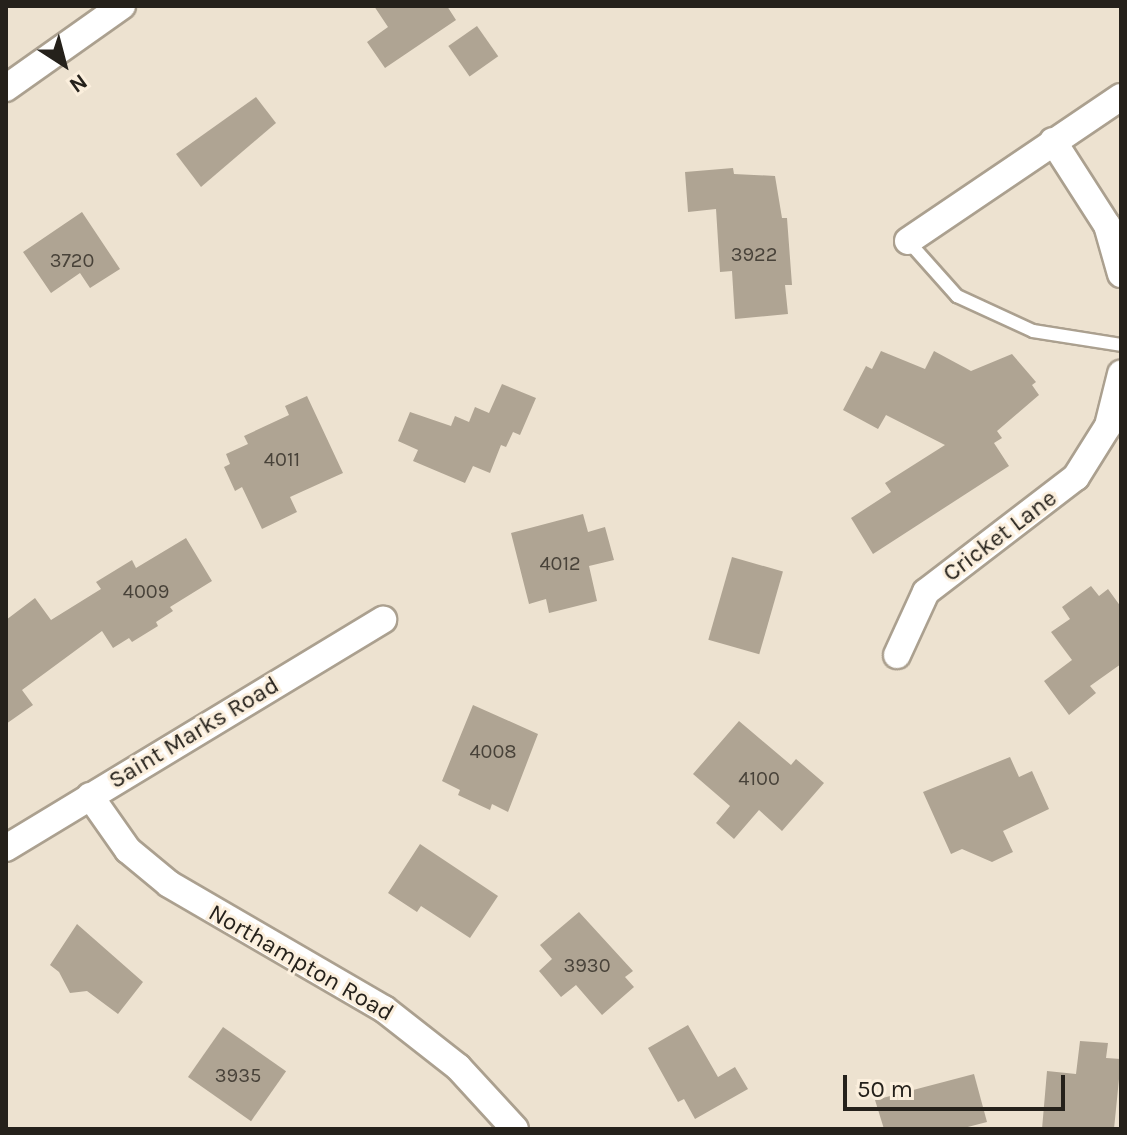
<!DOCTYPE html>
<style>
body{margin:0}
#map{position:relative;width:1127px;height:1135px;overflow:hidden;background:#ede2d0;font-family:Karla,sans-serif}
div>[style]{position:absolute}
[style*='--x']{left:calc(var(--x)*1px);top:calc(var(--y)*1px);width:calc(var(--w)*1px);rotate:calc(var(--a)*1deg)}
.building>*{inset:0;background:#afa493;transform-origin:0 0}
.roads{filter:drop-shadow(2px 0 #aba08f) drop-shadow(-2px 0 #aba08f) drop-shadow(0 2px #aba08f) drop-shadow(0 -2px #aba08f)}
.service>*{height:12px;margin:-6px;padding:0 6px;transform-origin:6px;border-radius:6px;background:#fff}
.minor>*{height:26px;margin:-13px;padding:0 13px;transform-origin:13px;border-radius:13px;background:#fff}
span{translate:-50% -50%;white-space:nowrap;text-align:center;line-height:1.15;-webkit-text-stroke:6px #fbefdd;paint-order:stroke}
.number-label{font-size:20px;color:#484239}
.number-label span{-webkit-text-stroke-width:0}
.street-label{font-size:24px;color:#25211b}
.frame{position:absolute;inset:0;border:8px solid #25211b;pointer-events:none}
.north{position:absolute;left:24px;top:24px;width:80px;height:80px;-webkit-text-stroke:6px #fbefdd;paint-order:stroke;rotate:144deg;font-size:22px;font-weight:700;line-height:32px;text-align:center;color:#25211b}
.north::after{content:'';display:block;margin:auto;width:28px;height:36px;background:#25211b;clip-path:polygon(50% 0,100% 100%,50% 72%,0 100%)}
.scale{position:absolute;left:843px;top:1075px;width:222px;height:36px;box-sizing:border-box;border:4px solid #25211b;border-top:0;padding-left:10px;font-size:24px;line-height:28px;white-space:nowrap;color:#25211b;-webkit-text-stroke:6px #fbefdd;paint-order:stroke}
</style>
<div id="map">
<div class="building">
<div style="clip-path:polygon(374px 6px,447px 6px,456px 20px,385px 68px,367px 42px,388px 27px)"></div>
<div style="left:477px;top:26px;width:37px;height:35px;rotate:55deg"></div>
<div style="clip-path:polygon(256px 97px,276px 123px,201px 187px,176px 154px)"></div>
<div style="clip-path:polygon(733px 168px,734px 174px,775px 176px,782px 218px,787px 218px,792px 285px,785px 285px,788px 314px,735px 319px,732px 271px,720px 272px,716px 209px,688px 212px,685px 172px)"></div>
<div style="clip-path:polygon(82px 212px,120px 269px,90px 288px,80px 273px,51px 293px,23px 252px)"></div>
<div style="clip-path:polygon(881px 351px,925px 369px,934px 351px,971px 371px,1012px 354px,1036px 382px,1032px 385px,1039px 395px,997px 431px,1002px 438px,994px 443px,1009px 466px,873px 554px,851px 518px,891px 492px,885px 483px,945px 445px,886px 415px,878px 429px,843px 410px,866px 366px,872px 369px)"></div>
<div style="clip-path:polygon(502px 384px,536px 398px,520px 435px,513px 432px,506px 447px,501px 445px,490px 473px,473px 466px,465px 483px,413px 461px,418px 450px,398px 441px,410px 412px,451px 426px,455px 416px,469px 422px,475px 407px,489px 413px)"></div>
<div style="clip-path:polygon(307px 396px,343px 473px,290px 497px,297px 512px,262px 529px,242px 487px,235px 491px,224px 467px,230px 464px,226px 454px,248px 444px,244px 436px,289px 415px,285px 406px)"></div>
<div style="clip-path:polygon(583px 514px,588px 532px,605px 527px,614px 560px,589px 566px,597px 601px,549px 613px,546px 599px,529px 604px,511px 533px)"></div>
<div style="clip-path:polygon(186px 538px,212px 581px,170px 607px,173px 611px,156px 622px,158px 626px,132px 642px,129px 638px,113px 648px,102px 631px,22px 690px,33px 705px,6px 724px,6px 620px,35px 598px,51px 620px,101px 589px,96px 582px,132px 560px,136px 568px)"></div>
<div style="left:732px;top:557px;width:53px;height:86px;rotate:16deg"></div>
<div style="clip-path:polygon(1091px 586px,1099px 596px,1108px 589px,1121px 607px,1121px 664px,1090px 686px,1096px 693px,1069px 715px,1044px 681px,1072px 660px,1051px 632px,1070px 619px,1062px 607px)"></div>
<div style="clip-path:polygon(473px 705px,538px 734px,508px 812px,492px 804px,490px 810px,458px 795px,460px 790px,442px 781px)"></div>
<div style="clip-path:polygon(739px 721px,791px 765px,796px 759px,824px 783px,782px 831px,759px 810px,734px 839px,716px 823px,730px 806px,693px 774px)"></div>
<div style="clip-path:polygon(1010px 757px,1019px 777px,1032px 771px,1049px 809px,1003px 831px,1013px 852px,992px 862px,962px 849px,951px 854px,923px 792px)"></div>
<div style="clip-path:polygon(420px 844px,498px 896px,470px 938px,421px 906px,417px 912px,388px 893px)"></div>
<div style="clip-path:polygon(579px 912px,633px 971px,625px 977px,634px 987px,602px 1015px,576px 985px,561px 997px,539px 971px,552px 959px,540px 945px)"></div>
<div style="clip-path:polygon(77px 924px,143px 982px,118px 1014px,87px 991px,70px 993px,59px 972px,50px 965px)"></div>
<div style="clip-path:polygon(688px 1025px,718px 1077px,735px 1067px,748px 1089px,695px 1119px,684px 1099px,678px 1102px,648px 1048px)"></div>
<div style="left:223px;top:1027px;width:77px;height:61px;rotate:35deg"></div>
<div style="clip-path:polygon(1080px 1041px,1108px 1043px,1106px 1058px,1121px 1059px,1114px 1129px,1042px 1129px,1047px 1071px,1076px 1074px)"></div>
<div style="clip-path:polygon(974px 1074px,987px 1122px,960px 1129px,884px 1129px,875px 1100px)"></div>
</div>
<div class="roads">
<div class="service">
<div style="--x:908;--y:241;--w:74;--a:48.3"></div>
<div style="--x:957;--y:296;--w:84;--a:24.7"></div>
<div style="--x:1033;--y:331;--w:89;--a:9"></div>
</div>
<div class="minor">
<div style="--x:6;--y:88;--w:142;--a:-35.3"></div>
<div style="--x:1053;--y:141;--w:100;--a:57.3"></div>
<div style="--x:1107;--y:225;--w:51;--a:74.1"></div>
<div style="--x:908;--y:241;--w:257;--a:-34.1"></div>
<div style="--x:897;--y:655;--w:69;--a:-65.3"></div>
<div style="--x:926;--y:592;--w:189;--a:-37.5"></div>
<div style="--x:1076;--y:477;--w:60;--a:-57.9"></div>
<div style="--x:1108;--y:426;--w:54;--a:-76"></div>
<div style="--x:90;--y:796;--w:66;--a:54.9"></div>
<div style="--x:128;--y:850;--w:53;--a:39.7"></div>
<div style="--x:169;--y:884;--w:249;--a:30.2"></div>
<div style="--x:384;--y:1009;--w:94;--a:38.1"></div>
<div style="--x:458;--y:1067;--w:84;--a:47.4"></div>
<div style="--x:6;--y:848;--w:441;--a:-31.2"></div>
</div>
</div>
<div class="number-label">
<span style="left:754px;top:254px">3922</span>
<span style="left:72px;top:260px">3720</span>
<span style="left:282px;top:459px">4011</span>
<span style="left:560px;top:563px">4012</span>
<span style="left:146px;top:591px">4009</span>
<span style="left:493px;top:751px">4008</span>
<span style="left:759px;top:778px">4100</span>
<span style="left:587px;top:965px">3930</span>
<span style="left:238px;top:1075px">3935</span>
</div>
<div class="street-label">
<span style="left:1000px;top:536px;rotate:-37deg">Cricket Lane</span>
<span style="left:194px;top:733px;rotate:-31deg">Saint Marks Road</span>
<span style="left:301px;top:963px;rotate:30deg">Northampton Road</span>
</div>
<div class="frame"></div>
<div class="north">N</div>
<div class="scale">50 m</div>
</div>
